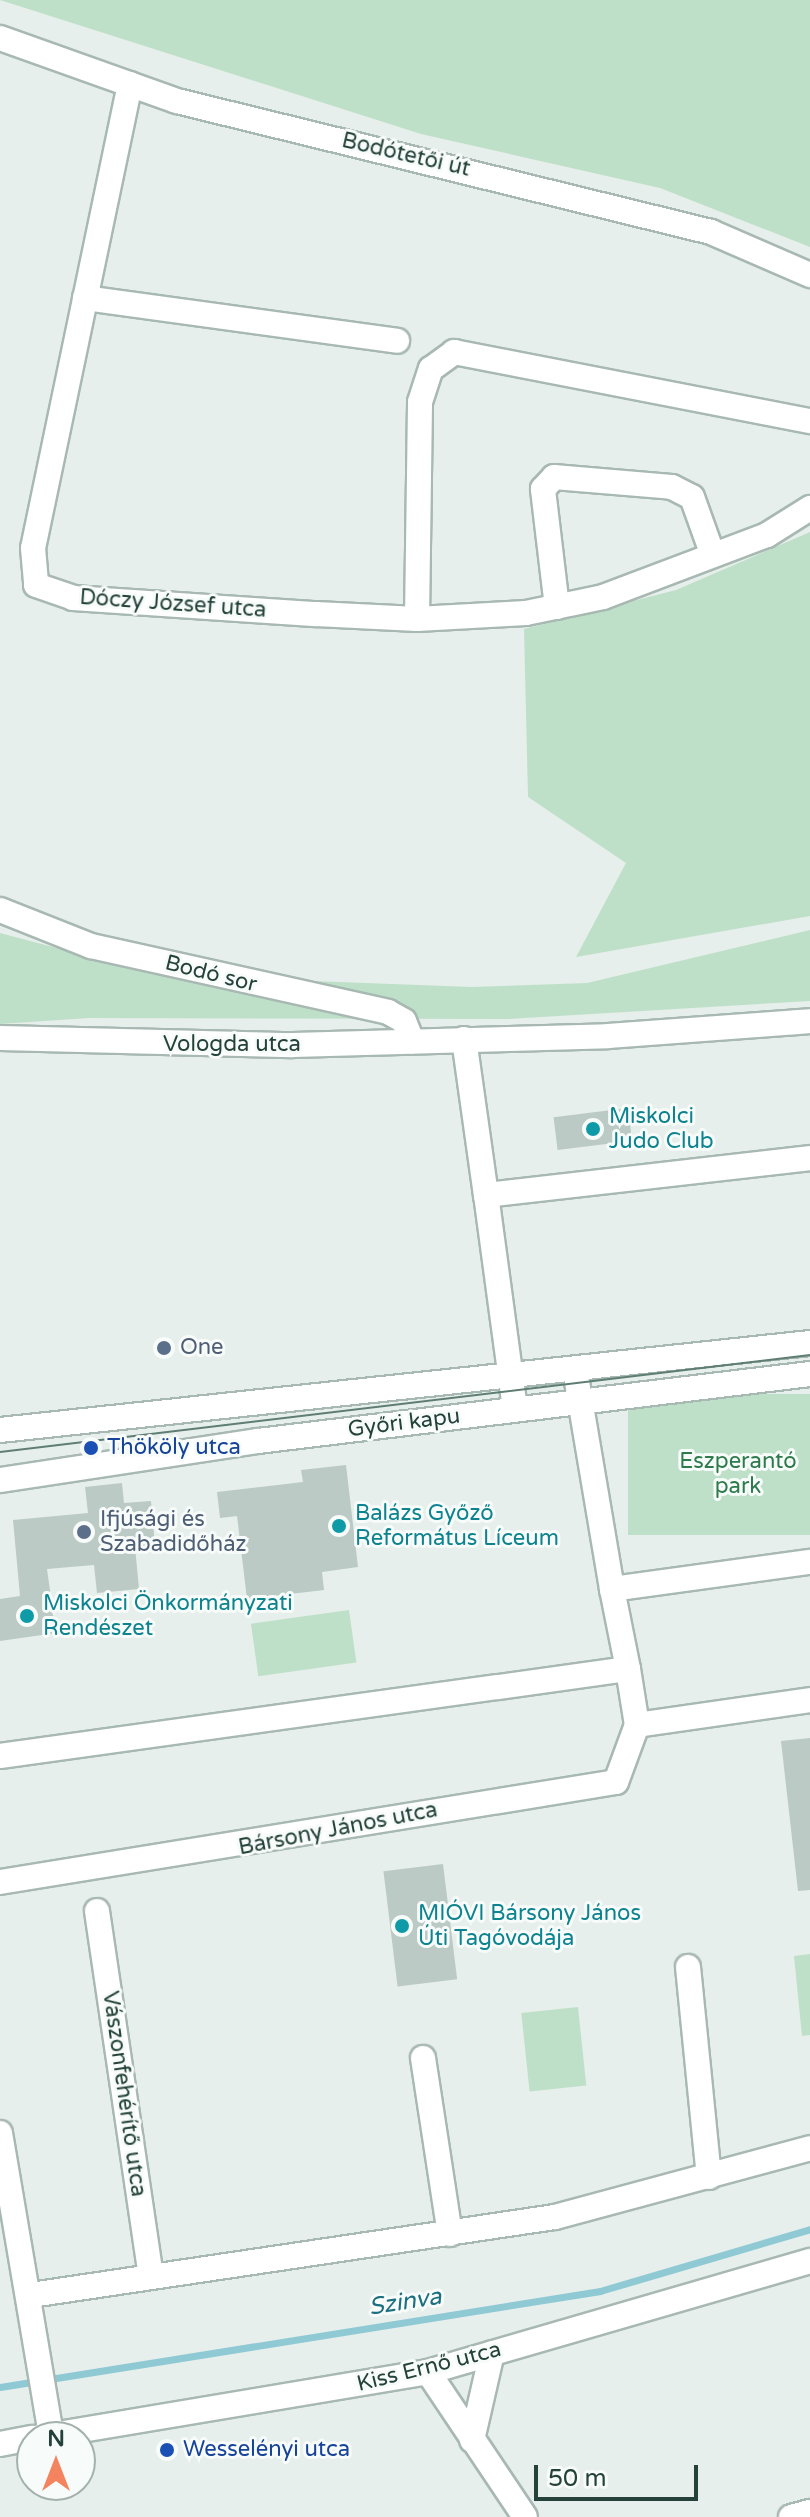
<!DOCTYPE html>
<meta charset="utf-8">
<style>
body{margin:0}
#map{position:relative;width:810px;height:2517px;overflow:hidden;background:#e6efeb;font-family:"Varela Round",sans-serif}
div>[style]{position:absolute}
[style*='--x']{left:calc(var(--x)*1px);top:calc(var(--y)*1px);width:calc(var(--w)*1px);rotate:calc(var(--a)*1deg)}
.green>*{inset:0;background:#bfe0c8;transform-origin:0 0}
.stream>*{height:7px;margin:-3.5px;padding:0 3.5px;transform-origin:3.5px;border-radius:3.5px;background:#8ec9d4}
.building>*{inset:0;background:#bbcac4;transform-origin:0 0}
.roads{filter:drop-shadow(2px 0 #a8b8b2) drop-shadow(-2px 0 #a8b8b2) drop-shadow(0 2px #a8b8b2) drop-shadow(0 -2px #a8b8b2)}
.minor>*{height:24px;margin:-12px;padding:0 12px;transform-origin:12px;border-radius:12px;background:#fff}
.tertiary>*{height:24px;margin:-12px;padding:0 12px;transform-origin:12px;border-radius:12px;background:#fff}
.tram>*{height:2px;margin:-1px;padding:0 1px;transform-origin:1px;border-radius:1px;background:#5f7d75}
.dots>*{width:22px;height:22px;translate:-50% -50%;box-sizing:border-box;border:4px solid #f7fbf9;border-radius:50%}
span{translate:-50% -50%;white-space:nowrap;text-align:center;line-height:1.15;-webkit-text-stroke:6px #f7fbf9;paint-order:stroke}
.street-label{font-size:22px;color:#24423a}
.culture-label{font-size:22px;color:#0d838f}
.left{translate:0 -50%;text-align:left}
.service-label{font-size:22px;color:#4e5e75}
.transit-label{font-size:22px;color:#164399}
.park-label{font-size:22px;color:#2d7a4b}
.water-label{font-size:24px;color:#1c6f80;font-style:italic}
.north{position:absolute;left:16px;top:2421px;width:80px;height:80px;box-sizing:border-box;background:#f7fbf9;border:2px solid #a3b1ad;border-radius:50%;rotate:0deg;font-size:22px;font-weight:700;line-height:32px;text-align:center;color:#24423a}
.north::after{content:'';display:block;margin:auto;width:28px;height:36px;background:#f4845f;clip-path:polygon(50% 0,100% 100%,50% 72%,0 100%)}
.scale{position:absolute;left:534px;top:2465px;width:164px;height:36px;box-sizing:border-box;border:4px solid #24423a;border-top:0;padding-left:10px;font-size:24px;line-height:28px;white-space:nowrap;color:#24423a;-webkit-text-stroke:6px #f7fbf9;paint-order:stroke}
</style>
<div id="map">
<div class="green">
<div style="clip-path:polygon(0 0,810px 0,810px 247px,660px 188px,421px 134px)"></div>
<div style="clip-path:polygon(810px 532px,810px 916px,576px 957px,626px 863px,528px 797px,524px 629px,676px 590px)"></div>
<div style="clip-path:polygon(810px 930px,810px 1001px,508px 1019px,89px 1018px,0 1024px,0 933px,159px 975px,471px 987px,587px 983px)"></div>
<div style="left:810px;top:1394px;width:141px;height:182px;rotate:90deg"></div>
<div style="left:349px;top:1610px;width:53px;height:99px;rotate:82deg"></div>
<div style="clip-path:polygon(810px 1954px,810px 2035px,802px 2036px,794px 1956px)"></div>
<div style="left:578px;top:2007px;width:79px;height:57px;rotate:84deg"></div>
</div>
<div class="stream">
<div style="--x:0;--y:2387;--w:608;--a:-9.09"></div>
<div style="--x:600;--y:2291;--w:219;--a:-16.4"></div>
</div>
<div class="building">
<div style="left:628px;top:1108px;width:33px;height:75px;rotate:83deg"></div>
<div style="clip-path:polygon(346px 1465px,358px 1567px,322px 1572px,324px 1590px,247px 1599px,237px 1516px,220px 1518px,217px 1492px,303px 1482px,301px 1470px)"></div>
<div style="clip-path:polygon(122px 1483px,124px 1503px,151px 1501px,155px 1545px,135px 1547px,139px 1589px,97px 1593px,94px 1565px,47px 1569px,56px 1633px,0 1641px,0 1599px,20px 1596px,13px 1520px,88px 1513px,85px 1487px)"></div>
<div style="clip-path:polygon(810px 1738px,810px 1890px,798px 1891px,781px 1741px)"></div>
<div style="left:443px;top:1864px;width:116px;height:60px;rotate:83deg"></div>
</div>
<div class="roads">
<div class="minor">
<div style="--x:0;--y:38;--w:188;--a:19.6"></div>
<div style="--x:177;--y:101;--w:550;--a:13.78"></div>
<div style="--x:711;--y:232;--w:108;--a:23.5"></div>
<div style="--x:130;--y:84;--w:474;--a:101.8"></div>
<div style="--x:33;--y:548;--w:37;--a:85"></div>
<div style="--x:36;--y:585;--w:39;--a:19"></div>
<div style="--x:73;--y:598;--w:244;--a:3.8"></div>
<div style="--x:316;--y:614;--w:101;--a:2.8"></div>
<div style="--x:417;--y:619;--w:109;--a:-3.2"></div>
<div style="--x:526;--y:613;--w:79;--a:-11.7"></div>
<div style="--x:603;--y:597;--w:175;--a:-20.7"></div>
<div style="--x:767;--y:535;--w:51;--a:-32.1"></div>
<div style="--x:85;--y:298;--w:315;--a:7.8"></div>
<div style="--x:557;--y:607;--w:119;--a:-96.8"></div>
<div style="--x:543;--y:489;--w:16;--a:-47"></div>
<div style="--x:554;--y:477;--w:118;--a:4.8"></div>
<div style="--x:672;--y:487;--w:22;--a:27"></div>
<div style="--x:692;--y:497;--w:59;--a:70.3"></div>
<div style="--x:417;--y:619;--w:217;--a:-89.2"></div>
<div style="--x:420;--y:402;--w:35;--a:-72"></div>
<div style="--x:431;--y:369;--w:29;--a:-36"></div>
<div style="--x:454;--y:352;--w:363;--a:11"></div>
<div style="--x:0;--y:910;--w:98;--a:21.6"></div>
<div style="--x:91;--y:946;--w:304;--a:12.5"></div>
<div style="--x:388;--y:1012;--w:18;--a:29"></div>
<div style="--x:404;--y:1021;--w:22;--a:68"></div>
<div style="--x:464;--y:1039;--w:158;--a:82"></div>
<div style="--x:575;--y:1370;--w:222;--a:80.4"></div>
<div style="--x:515;--y:1409;--w:216;--a:-97.7"></div>
<div style="--x:486;--y:1195;--w:326;--a:-6.5"></div>
<div style="--x:628;--y:1669;--w:57;--a:80.9"></div>
<div style="--x:0;--y:1756;--w:634;--a:-7.89"></div>
<div style="--x:628;--y:1669;--w:82;--a:-101.3"></div>
<div style="--x:612;--y:1589;--w:200;--a:-7.8"></div>
<div style="--x:0;--y:1882;--w:624;--a:-9.22"></div>
<div style="--x:616;--y:1782;--w:61;--a:-69.8"></div>
<div style="--x:637;--y:1725;--w:175;--a:-8.2"></div>
<div style="--x:97;--y:1911;--w:369;--a:81.6"></div>
<div style="--x:688;--y:1967;--w:211;--a:84.3"></div>
<div style="--x:423;--y:2058;--w:178;--a:81.3"></div>
<div style="--x:31;--y:2295;--w:530;--a:-8.47"></div>
<div style="--x:555;--y:2217;--w:264;--a:-15.1"></div>
<div style="--x:428;--y:2372;--w:174;--a:56.2"></div>
<div style="--x:472;--y:2440;--w:89;--a:-77.1"></div>
<div style="--x:791;--y:2517;--w:20;--a:-15"></div>
</div>
<div class="tertiary">
<div style="--x:0;--y:1038;--w:293;--a:1.4"></div>
<div style="--x:293;--y:1045;--w:315;--a:-1.6"></div>
<div style="--x:608;--y:1036;--w:203;--a:-4.2"></div>
<div style="--x:0;--y:1430;--w:815;--a:-6.13"></div>
<div style="--x:0;--y:1480;--w:261;--a:-8.6"></div>
<div style="--x:258;--y:1441;--w:556;--a:-6.92"></div>
<div style="--x:0;--y:2133;--w:306;--a:80.4"></div>
<div style="--x:40;--y:2437;--w:393;--a:-9.5"></div>
<div style="--x:428;--y:2372;--w:398;--a:-16.2"></div>
<div style="--x:0;--y:2444;--w:33;--a:-11"></div>
</div>
</div>
<div class="tram">
<div style="--x:0;--y:1452;--w:816;--a:-6.83"></div>
</div>
<div class="dots">
<div style="left:593px;top:1129px;background:#0f9aa8"></div>
<div style="left:164px;top:1348px;background:#5c6f8a"></div>
<div style="left:91px;top:1448px;background:#1a4fb4"></div>
<div style="left:339px;top:1526px;background:#0f9aa8"></div>
<div style="left:84px;top:1532px;background:#5c6f8a"></div>
<div style="left:27px;top:1616px;background:#0f9aa8"></div>
<div style="left:402px;top:1926px;background:#0f9aa8"></div>
<div style="left:167px;top:2450px;background:#1a4fb4"></div>
</div>
<div class="street-label">
<span style="left:406px;top:155px;rotate:13deg">Bodótetői út</span>
<span style="left:173px;top:604px;rotate:4deg">Dóczy József utca</span>
<span style="left:211px;top:974px;rotate:14deg">Bodó sor</span>
<span style="left:232px;top:1045px">Vologda utca</span>
<span style="left:404px;top:1423px;rotate:-7deg">Győri kapu</span>
<span style="left:338px;top:1829px;rotate:-11deg">Bársony János utca</span>
<span style="left:124px;top:2094px;rotate:82deg">Vászonfehérítő utca</span>
<span style="left:429px;top:2367px;rotate:-14deg">Kiss Ernő utca</span>
</div>
<div class="culture-label">
<span class="left" style="left:609px;top:1129px">Miskolci<br>Judo Club</span>
<span class="left" style="left:355px;top:1526px">Balázs Győző<br>Református Líceum</span>
<span class="left" style="left:43px;top:1616px">Miskolci Önkormányzati<br>Rendészet</span>
<span class="left" style="left:418px;top:1926px">MIÓVI Bársony János<br>Úti Tagóvodája</span>
</div>
<div class="service-label">
<span class="left" style="left:180px;top:1348px">One</span>
<span class="left" style="left:100px;top:1532px">Ifjúsági és<br>Szabadidőház</span>
</div>
<div class="transit-label">
<span class="left" style="left:107px;top:1448px">Thököly utca</span>
<span class="left" style="left:183px;top:2450px">Wesselényi utca</span>
</div>
<div class="park-label">
<span style="left:738px;top:1474px">Eszperantó<br>park</span>
</div>
<div class="water-label">
<span style="left:405px;top:2302px;rotate:-9deg">Szinva</span>
</div>
<div class="north">N</div>
<div class="scale">50 m</div>
</div>
